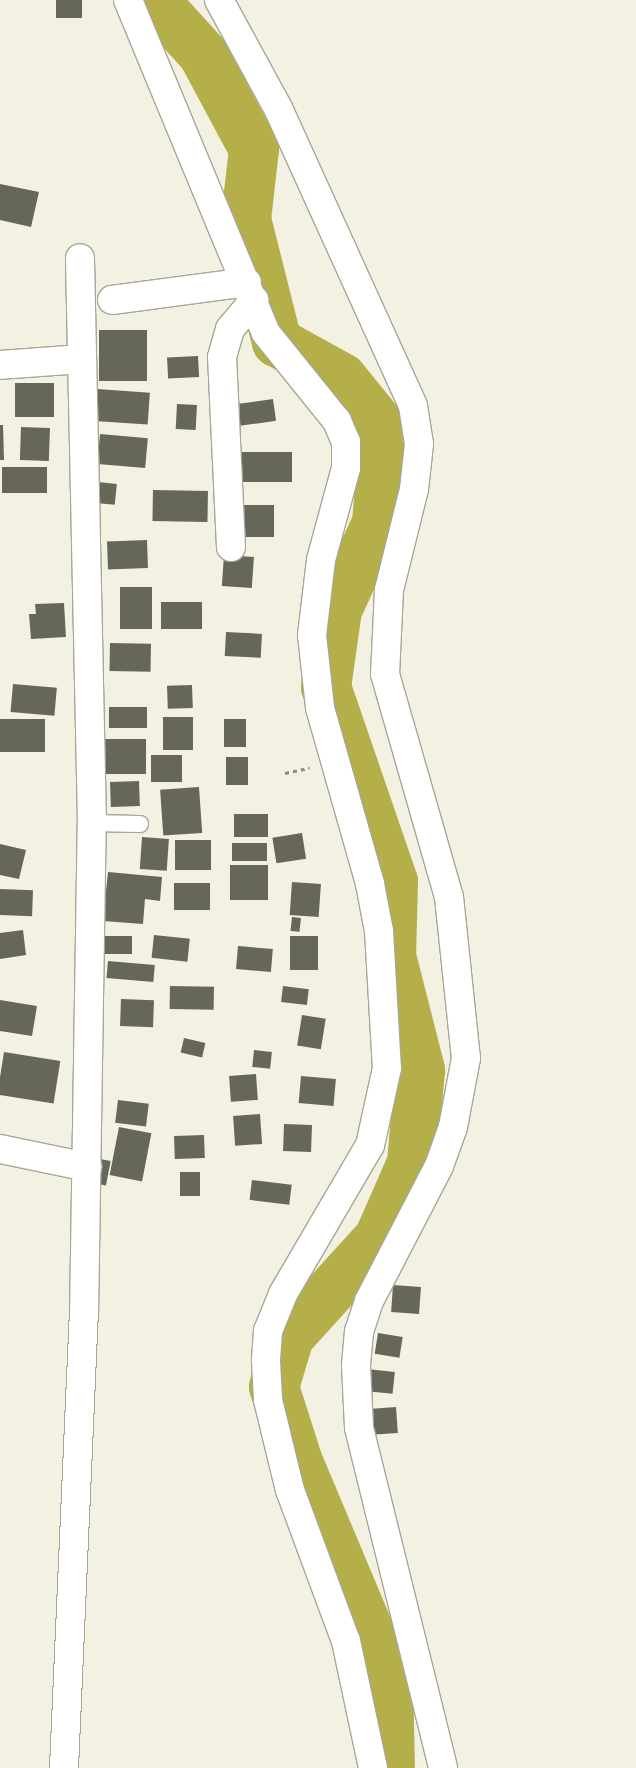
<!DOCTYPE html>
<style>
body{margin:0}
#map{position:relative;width:636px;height:1768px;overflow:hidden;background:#f2f1e2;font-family:Raleway,sans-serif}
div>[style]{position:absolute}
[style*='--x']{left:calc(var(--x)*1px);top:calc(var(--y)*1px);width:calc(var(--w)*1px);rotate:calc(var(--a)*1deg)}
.river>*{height:50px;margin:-25px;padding:0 25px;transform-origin:25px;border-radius:25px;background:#b5af4a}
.building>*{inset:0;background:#676759;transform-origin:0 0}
.path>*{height:3px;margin-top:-1.5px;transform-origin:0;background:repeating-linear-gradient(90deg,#8c8b81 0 4px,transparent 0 8px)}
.roads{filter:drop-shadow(1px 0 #a7a798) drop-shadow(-1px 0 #a7a798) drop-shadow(0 1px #a7a798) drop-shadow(0 -1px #a7a798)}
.service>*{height:16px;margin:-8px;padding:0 8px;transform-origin:8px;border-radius:8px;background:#fff}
.minor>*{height:28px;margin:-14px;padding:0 14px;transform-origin:14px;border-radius:14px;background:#fff}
span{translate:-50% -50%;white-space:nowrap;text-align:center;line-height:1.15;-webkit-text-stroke:5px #f2f1e2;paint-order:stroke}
</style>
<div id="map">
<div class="river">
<div style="--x:154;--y:0;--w:73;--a:47.8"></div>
<div style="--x:203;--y:54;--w:108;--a:61.8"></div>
<div style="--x:254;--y:149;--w:70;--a:96.5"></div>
<div style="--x:246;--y:219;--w:127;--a:75.9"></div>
<div style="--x:277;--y:342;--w:74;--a:29"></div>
<div style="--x:342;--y:378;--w:68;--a:50.9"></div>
<div style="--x:385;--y:431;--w:92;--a:95"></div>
<div style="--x:377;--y:523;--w:96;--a:114.7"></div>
<div style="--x:337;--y:610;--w:78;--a:98.1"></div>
<div style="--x:326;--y:687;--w:206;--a:71"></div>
<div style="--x:393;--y:882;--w:74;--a:91.5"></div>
<div style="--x:391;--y:956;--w:118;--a:75.7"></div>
<div style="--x:420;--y:1070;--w:93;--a:94.9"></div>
<div style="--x:412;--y:1163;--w:82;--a:113.7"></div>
<div style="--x:379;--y:1238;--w:134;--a:132.3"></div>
<div style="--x:289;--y:1337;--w:52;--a:106.7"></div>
<div style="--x:274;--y:1387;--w:79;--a:72.3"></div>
<div style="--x:298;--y:1462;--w:232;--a:67.2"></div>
<div style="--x:388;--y:1676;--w:92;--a:88.8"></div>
</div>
<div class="building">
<div style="left:56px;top:0;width:26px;height:18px"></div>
<div style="clip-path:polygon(0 184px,39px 192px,31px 227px,0 220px)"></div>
<div style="left:99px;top:330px;width:48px;height:51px"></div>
<div style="left:198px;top:356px;width:21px;height:31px;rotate:87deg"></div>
<div style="left:15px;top:383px;width:39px;height:34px"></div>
<div style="left:97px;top:389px;width:53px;height:32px;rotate:4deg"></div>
<div style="left:273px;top:399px;width:22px;height:40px;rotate:82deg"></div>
<div style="left:177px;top:404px;width:20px;height:25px;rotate:3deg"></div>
<div style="clip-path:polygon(0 425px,3px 425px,4px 460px,0 460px)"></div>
<div style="left:21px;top:427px;width:29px;height:33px;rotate:2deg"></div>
<div style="left:100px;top:434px;width:48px;height:30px;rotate:5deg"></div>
<div style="left:292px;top:452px;width:30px;height:52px;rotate:90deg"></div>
<div style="left:47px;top:467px;width:26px;height:45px;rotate:90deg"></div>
<div style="left:98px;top:482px;width:19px;height:21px;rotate:6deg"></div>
<div style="left:153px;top:490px;width:55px;height:31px;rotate:1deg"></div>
<div style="left:233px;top:505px;width:41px;height:32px"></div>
<div style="left:147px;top:540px;width:28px;height:40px;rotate:88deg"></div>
<div style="left:224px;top:555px;width:30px;height:31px;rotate:4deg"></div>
<div style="left:120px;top:587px;width:32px;height:42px"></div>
<div style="left:161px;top:602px;width:41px;height:27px"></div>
<div style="clip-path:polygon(64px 603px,66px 637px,31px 639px,29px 614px,36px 614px,35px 604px)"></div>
<div style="left:226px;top:632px;width:36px;height:24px;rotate:3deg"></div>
<div style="left:110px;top:643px;width:41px;height:28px;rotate:1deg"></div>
<div style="left:13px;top:684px;width:44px;height:28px;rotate:5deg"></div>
<div style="left:192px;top:685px;width:23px;height:25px;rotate:88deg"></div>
<div style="left:147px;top:707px;width:21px;height:38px;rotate:90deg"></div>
<div style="left:193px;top:717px;width:33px;height:30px;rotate:90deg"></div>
<div style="left:0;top:719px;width:45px;height:33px"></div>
<div style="left:224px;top:719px;width:22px;height:28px"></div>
<div style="left:104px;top:739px;width:42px;height:35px"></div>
<div style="left:151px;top:755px;width:31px;height:27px"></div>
<div style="left:226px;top:757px;width:22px;height:28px"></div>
<div style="left:139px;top:781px;width:25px;height:29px;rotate:88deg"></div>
<div style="left:199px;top:787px;width:46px;height:39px;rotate:86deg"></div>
<div style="left:268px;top:814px;width:23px;height:34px;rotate:90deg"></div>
<div style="left:302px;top:833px;width:26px;height:30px;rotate:81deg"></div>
<div style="left:142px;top:837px;width:27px;height:32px;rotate:4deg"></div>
<div style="left:175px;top:840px;width:36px;height:30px"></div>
<div style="left:232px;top:843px;width:35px;height:18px"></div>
<div style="clip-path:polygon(0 844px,26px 850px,19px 879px,0 875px)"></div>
<div style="left:230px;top:865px;width:38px;height:35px"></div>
<div style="clip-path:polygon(108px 872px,162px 877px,160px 901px,145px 899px,143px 924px,103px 921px)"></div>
<div style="left:292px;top:882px;width:29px;height:33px;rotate:4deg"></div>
<div style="left:174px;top:883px;width:36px;height:27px"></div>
<div style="left:0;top:889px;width:33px;height:26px;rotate:2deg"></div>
<div style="left:292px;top:917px;width:9px;height:14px;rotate:6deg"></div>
<div style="clip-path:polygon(23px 930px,26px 955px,0 959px,0 933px)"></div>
<div style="left:154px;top:935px;width:36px;height:23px;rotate:6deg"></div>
<div style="left:102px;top:936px;width:30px;height:18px"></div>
<div style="left:318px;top:936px;width:34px;height:28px;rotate:90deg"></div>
<div style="left:238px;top:946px;width:35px;height:23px;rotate:5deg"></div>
<div style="left:108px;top:961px;width:47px;height:17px;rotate:5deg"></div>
<div style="left:170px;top:986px;width:44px;height:23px;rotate:1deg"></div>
<div style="left:283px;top:986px;width:26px;height:16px;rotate:7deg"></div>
<div style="left:121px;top:999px;width:33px;height:27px;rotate:2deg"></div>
<div style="clip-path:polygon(0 1000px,37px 1006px,32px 1036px,0 1031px)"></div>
<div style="left:302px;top:1015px;width:24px;height:31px;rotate:9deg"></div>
<div style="left:184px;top:1038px;width:22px;height:15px;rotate:13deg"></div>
<div style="left:254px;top:1050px;width:18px;height:17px;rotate:6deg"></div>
<div style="left:4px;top:1052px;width:57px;height:43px;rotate:9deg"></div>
<div style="left:256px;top:1074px;width:26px;height:27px;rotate:86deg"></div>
<div style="left:301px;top:1076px;width:35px;height:27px;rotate:5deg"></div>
<div style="left:118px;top:1100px;width:31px;height:23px;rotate:7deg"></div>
<div style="left:260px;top:1114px;width:30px;height:27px;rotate:86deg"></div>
<div style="left:284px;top:1124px;width:28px;height:27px;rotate:2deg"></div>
<div style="left:119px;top:1127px;width:33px;height:49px;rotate:11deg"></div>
<div style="left:204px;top:1135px;width:23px;height:30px;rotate:88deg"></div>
<div style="left:95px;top:1158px;width:16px;height:25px;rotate:11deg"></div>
<div style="left:200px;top:1172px;width:24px;height:20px;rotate:90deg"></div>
<div style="left:252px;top:1180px;width:40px;height:20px;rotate:7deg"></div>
<div style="left:393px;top:1285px;width:28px;height:27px;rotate:4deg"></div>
<div style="left:378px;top:1333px;width:25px;height:21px;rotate:9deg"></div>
<div style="left:367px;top:1369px;width:28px;height:22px;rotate:6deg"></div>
<div style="left:396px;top:1407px;width:26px;height:27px;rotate:86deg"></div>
</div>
<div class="path">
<div style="--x:285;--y:773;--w:25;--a:-12"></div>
</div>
<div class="roads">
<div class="service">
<div style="--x:92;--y:823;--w:48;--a:1.2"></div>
</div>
<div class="minor">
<div style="--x:128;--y:0;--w:360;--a:67.5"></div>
<div style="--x:266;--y:333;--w:113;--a:51.1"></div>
<div style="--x:337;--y:421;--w:23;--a:67"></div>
<div style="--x:346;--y:442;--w:26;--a:90"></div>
<div style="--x:346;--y:468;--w:95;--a:105.2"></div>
<div style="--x:321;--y:560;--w:76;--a:96.8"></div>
<div style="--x:312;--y:635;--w:73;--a:83.7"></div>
<div style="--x:320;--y:708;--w:183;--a:74.1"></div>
<div style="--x:370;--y:884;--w:48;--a:79.2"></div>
<div style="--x:379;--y:931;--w:137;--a:86.7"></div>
<div style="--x:387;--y:1068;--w:79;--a:102.4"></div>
<div style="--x:370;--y:1145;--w:173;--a:120.3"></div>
<div style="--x:283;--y:1294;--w:40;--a:112"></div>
<div style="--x:268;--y:1331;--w:30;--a:94"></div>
<div style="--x:266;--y:1361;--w:39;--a:87"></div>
<div style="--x:268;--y:1400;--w:93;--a:76.3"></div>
<div style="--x:290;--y:1490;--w:161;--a:69.7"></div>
<div style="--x:346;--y:1641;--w:130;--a:78"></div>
<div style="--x:219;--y:0;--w:123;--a:61.4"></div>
<div style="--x:278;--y:108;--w:327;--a:65.6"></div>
<div style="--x:413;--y:406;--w:38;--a:81"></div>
<div style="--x:419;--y:444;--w:45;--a:96.3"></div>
<div style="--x:414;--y:489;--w:104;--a:103.9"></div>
<div style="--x:389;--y:590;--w:84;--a:92.7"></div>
<div style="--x:385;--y:674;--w:232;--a:74"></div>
<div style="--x:449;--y:897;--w:162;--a:84"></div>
<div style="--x:466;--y:1058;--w:70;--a:100.7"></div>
<div style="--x:453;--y:1127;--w:41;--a:109.7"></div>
<div style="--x:439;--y:1166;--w:152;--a:117.4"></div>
<div style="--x:369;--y:1301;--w:32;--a:108"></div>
<div style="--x:359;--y:1331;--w:35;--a:95"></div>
<div style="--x:356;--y:1366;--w:62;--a:87.2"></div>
<div style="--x:359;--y:1428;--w:350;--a:76.1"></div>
<div style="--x:112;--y:300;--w:136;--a:-7.6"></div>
<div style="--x:0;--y:365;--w:82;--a:-4.2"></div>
<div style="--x:231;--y:547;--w:190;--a:-92.7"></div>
<div style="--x:222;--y:357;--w:29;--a:-74"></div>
<div style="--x:230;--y:329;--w:38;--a:-50"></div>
<div style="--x:0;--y:1149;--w:89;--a:11.7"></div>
<div style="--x:64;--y:1768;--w:451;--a:-87.5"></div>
<div style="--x:84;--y:1317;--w:494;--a:-89.1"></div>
<div style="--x:92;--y:823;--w:565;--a:-91.22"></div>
</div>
</div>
</div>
